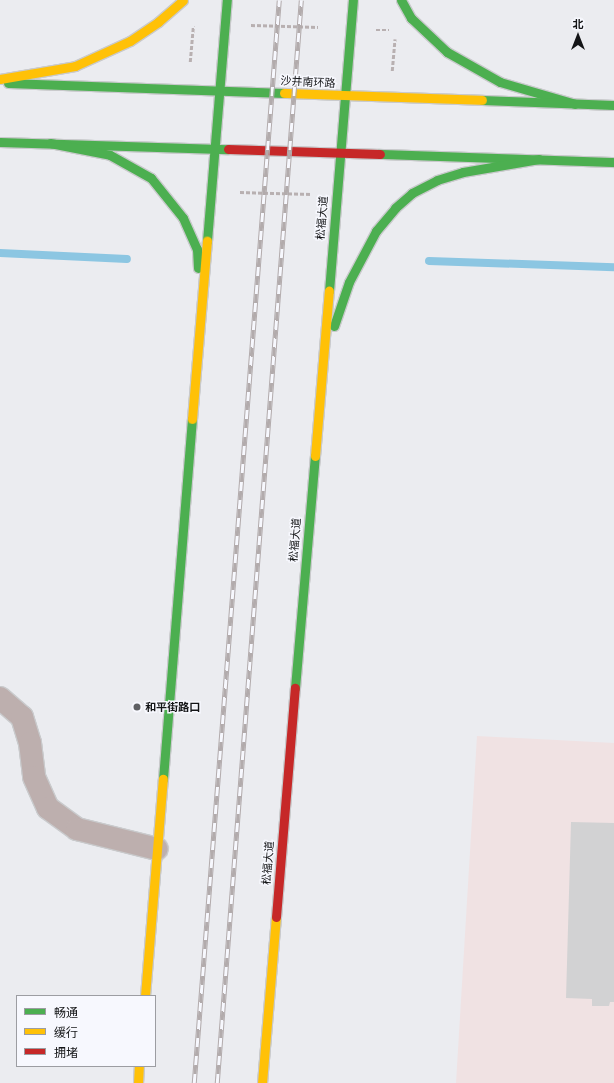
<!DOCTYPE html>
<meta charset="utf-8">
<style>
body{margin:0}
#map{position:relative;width:614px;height:1083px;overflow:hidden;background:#ebecf0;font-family:"IBM Plex Sans","Noto Sans SC",sans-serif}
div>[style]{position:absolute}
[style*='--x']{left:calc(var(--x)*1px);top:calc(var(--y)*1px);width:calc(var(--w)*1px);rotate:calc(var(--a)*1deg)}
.industrial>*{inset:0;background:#f0e2e3}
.stream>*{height:8px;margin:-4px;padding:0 4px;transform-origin:4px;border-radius:4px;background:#8cc6e2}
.building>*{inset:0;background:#d2d2d3}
.path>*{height:2.5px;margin-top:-1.25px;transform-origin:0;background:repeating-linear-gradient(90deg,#b8b0b1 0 4px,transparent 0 6px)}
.roads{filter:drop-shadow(1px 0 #c9cacc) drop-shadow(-1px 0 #c9cacc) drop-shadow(0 1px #c9cacc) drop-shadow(0 -1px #c9cacc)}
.street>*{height:22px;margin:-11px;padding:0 11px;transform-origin:11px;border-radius:11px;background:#bdafae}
.fast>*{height:9px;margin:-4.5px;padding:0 4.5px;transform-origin:4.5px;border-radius:4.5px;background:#4caf50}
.slow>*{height:9px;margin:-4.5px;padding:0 4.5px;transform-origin:4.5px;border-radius:4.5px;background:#ffc107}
.jam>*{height:9px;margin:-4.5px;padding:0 4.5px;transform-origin:4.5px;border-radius:4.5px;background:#c62828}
.rail>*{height:4.5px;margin-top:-2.25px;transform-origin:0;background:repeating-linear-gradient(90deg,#f7f8fe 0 9px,#b2abac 0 18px);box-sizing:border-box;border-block:1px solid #b2abac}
.dots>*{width:11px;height:11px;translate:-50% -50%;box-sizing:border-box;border:2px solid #f7f8fe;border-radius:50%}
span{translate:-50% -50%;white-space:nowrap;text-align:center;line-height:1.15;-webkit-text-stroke:3px #f7f8fe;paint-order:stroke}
.street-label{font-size:11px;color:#141517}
.poi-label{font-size:11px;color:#141517;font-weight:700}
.left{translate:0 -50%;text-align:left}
.legend{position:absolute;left:16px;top:995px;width:140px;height:72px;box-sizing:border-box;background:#f7f8fe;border:1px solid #9c9da2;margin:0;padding:5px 7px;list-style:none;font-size:12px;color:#141517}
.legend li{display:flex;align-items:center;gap:8px;height:20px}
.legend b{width:20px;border:1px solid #9c9da2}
.north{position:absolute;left:558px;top:16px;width:40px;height:40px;-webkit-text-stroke:3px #f7f8fe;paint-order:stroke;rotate:0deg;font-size:11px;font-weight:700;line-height:16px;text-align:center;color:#141517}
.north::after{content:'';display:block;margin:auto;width:14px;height:18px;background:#141517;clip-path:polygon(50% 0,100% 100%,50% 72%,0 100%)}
</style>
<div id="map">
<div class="industrial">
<div style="clip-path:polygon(477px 736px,614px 743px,614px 1083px,456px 1083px)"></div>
</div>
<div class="stream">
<div style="--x:0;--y:253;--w:127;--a:2.7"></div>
<div style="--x:429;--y:261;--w:185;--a:1.9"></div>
</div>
<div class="building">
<div style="clip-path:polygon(571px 822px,614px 823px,614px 1002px,610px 1002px,609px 1006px,592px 1006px,592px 999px,566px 998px)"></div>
</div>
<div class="path">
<div style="--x:251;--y:25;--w:67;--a:1.7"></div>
<div style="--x:376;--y:30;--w:13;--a:0"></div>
<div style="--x:190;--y:62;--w:36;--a:-85"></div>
<div style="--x:392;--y:71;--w:32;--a:-85"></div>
<div style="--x:240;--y:192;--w:72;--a:1.6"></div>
</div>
<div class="roads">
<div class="street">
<div style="--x:0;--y:698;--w:29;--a:41"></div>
<div style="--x:22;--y:717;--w:27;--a:73"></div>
<div style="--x:30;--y:743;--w:34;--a:83"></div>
<div style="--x:34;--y:777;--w:34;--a:66"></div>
<div style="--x:48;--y:808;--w:36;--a:36"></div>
<div style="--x:77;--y:829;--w:82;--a:14"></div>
</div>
<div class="fast">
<div style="--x:401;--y:0;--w:21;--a:61"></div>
<div style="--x:411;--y:18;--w:50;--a:43.4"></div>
<div style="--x:447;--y:52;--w:61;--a:29.5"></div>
<div style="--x:500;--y:82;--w:78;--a:16.3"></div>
<div style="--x:8;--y:83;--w:276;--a:2.1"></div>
<div style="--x:482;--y:100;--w:132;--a:2.2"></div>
<div style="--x:0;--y:142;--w:228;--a:1.8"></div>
<div style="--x:50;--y:143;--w:61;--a:11.3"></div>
<div style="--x:110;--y:155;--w:47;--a:29.3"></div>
<div style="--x:151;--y:178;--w:51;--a:51.3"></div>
<div style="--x:183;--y:218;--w:34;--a:66"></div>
<div style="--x:197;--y:249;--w:19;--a:87"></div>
<div style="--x:380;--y:154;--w:234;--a:2"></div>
<div style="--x:207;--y:241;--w:242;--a:-85.3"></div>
<div style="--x:329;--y:291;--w:292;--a:-85.3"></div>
<div style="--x:334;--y:326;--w:46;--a:-71.2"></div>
<div style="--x:349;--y:282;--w:58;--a:-62.1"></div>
<div style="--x:376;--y:231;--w:30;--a:-50"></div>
<div style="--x:395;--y:208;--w:23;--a:-41"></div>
<div style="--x:412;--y:193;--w:28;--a:-27"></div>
<div style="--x:437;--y:180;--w:27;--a:-17"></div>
<div style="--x:463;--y:172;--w:77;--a:-9.7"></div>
<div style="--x:295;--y:688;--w:233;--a:-85.1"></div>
<div style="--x:163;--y:779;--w:361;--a:-85.4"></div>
</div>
<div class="slow">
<div style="--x:0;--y:79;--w:76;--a:-9.8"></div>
<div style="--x:75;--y:66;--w:60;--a:-24.4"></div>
<div style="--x:130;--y:41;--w:34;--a:-34"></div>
<div style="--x:158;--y:22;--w:33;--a:-41"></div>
<div style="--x:284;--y:93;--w:198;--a:2"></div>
<div style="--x:192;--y:419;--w:179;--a:-85.2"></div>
<div style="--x:315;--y:456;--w:166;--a:-85.2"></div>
<div style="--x:145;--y:996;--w:218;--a:-85.3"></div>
<div style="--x:138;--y:1083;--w:17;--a:-87"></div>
<div style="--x:262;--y:1083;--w:167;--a:-85.2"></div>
</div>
<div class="jam">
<div style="--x:228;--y:149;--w:152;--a:1.9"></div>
<div style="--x:276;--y:917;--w:230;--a:-85.3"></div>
</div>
</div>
<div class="rail">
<div style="--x:194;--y:1083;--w:1086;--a:-85.51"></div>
<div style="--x:217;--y:1083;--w:1086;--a:-85.56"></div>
</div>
<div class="dots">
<div style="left:137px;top:707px;background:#5f6063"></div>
</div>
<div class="street-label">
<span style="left:308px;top:82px;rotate:3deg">沙井南环路</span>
<span style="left:322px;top:218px;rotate:-85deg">松福大道</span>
<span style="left:295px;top:540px;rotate:-85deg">松福大道</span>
<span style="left:268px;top:863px;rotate:-85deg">松福大道</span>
</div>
<div class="poi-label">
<span class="left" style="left:145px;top:707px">和平街路口</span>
</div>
<ul class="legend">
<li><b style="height:5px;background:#4caf50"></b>畅通</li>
<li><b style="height:5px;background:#ffc107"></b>缓行</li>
<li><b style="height:5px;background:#c62828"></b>拥堵</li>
</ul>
<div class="north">北</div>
</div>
